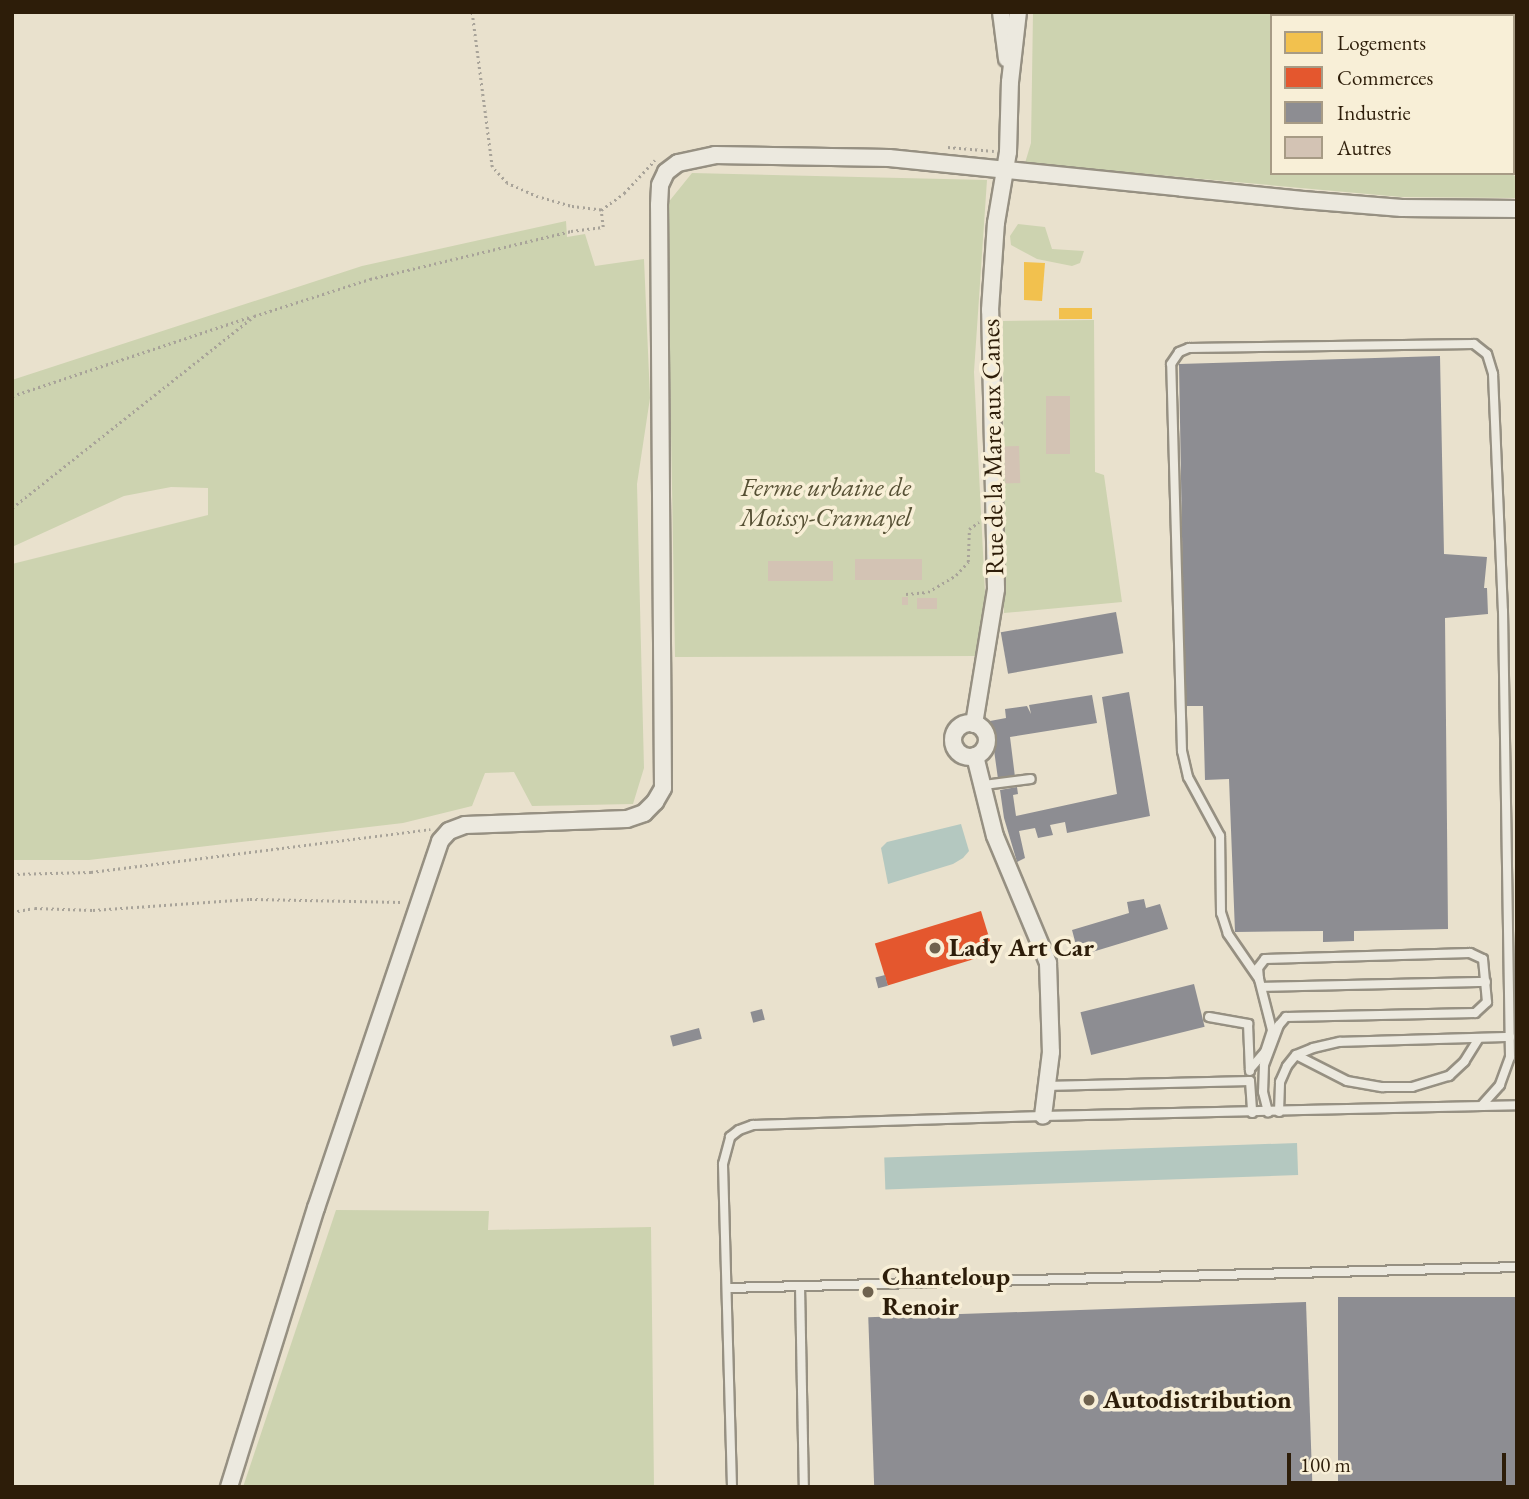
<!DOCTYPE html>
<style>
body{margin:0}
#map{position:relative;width:1529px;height:1499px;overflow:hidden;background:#e9e1cd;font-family:"EB Garamond",serif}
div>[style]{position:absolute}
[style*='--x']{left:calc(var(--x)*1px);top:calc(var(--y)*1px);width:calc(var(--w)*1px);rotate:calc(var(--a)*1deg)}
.green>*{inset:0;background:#cdd3b0}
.water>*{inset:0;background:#b4c8c0;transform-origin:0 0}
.homes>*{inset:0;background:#f2c14e;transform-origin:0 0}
.shops>*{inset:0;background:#e4572e;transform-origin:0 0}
.industry>*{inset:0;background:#8d8d92;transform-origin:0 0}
.building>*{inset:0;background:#d3c3b4;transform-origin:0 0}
.path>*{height:2.5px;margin-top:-1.25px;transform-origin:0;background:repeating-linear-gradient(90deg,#a8a399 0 2px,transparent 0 5.5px)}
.roads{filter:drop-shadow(2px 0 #969082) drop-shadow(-2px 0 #969082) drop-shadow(0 2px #969082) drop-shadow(0 -2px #969082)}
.service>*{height:8px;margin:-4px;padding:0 4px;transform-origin:4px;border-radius:4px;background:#ece9df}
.minor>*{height:16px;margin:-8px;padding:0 8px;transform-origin:8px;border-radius:8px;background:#ece9df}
.minor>.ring{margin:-8px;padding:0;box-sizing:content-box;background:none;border:16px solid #ece9df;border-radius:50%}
.dots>*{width:19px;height:19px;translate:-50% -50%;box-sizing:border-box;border:4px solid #f8efd7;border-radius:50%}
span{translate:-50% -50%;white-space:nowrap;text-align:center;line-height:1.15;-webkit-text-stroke:7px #f8efd7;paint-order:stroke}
.street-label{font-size:26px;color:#2d1d09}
.park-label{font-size:26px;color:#565034;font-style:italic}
.poi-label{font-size:26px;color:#2d1d09;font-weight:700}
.left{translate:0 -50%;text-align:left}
.frame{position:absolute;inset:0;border:14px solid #2d1d09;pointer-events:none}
.legend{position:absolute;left:1270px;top:14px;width:245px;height:161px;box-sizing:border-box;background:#f8efd7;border:2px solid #a79b85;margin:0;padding:9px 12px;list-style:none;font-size:21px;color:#2d1d09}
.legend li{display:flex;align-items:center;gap:14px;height:35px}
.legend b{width:35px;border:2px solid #a79b85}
.scale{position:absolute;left:1287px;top:1453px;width:219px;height:32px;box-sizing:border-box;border:4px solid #2d1d09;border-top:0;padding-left:9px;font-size:21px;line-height:24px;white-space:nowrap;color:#2d1d09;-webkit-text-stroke:5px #f8efd7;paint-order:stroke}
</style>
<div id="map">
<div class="green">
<div style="clip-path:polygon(1033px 12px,1292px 12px,1297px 16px,1272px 16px,1272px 173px,1511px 173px,1517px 178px,1517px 198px,1401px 197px,1025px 163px,1031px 143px)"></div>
<div style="clip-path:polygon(1314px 12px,1517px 12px,1517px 158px,1513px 156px,1513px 16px,1319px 16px)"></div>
<div style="clip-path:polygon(692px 173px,987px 180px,974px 372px,987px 633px,976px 656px,675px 657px,667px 204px)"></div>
<div style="clip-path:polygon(566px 221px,567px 237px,585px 234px,595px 266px,644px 259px,650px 398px,637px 484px,644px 768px,633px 804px,532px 806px,514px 772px,485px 773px,472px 806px,403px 823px,89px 860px,12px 860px,12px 564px,208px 515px,208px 488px,171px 487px,124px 496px,12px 547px,12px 380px,362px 266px)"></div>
<div style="clip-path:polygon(1018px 224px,1045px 227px,1052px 249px,1084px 251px,1080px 263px,1072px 266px,1037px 259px,1011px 245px,1010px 236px)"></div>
<div style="clip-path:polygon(1094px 320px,1095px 472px,1104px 475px,1122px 602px,1004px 613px,1003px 321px)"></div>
<div style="clip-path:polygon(336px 1210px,489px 1211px,488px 1230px,651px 1227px,654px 1487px,243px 1487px)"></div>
</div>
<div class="water">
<div style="clip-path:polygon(961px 824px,969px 851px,963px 858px,953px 864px,888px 884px,881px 848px,887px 842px)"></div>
<div style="left:1297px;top:1143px;width:32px;height:413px;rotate:88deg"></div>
</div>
<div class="homes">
<div style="clip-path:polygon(1024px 262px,1045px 263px,1042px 301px,1024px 300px)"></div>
<div style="left:1059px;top:308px;width:33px;height:11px"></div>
</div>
<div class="shops">
<div style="left:981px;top:911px;width:44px;height:111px;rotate:73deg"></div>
</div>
<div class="industry">
<div style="clip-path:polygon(1440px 356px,1444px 554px,1487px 557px,1484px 588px,1487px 588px,1488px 614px,1445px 618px,1448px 929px,1354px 931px,1354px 941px,1323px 942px,1323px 931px,1235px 932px,1229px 779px,1205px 780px,1203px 706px,1185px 706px,1179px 364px)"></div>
<div style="left:1116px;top:612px;width:42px;height:117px;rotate:80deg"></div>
<div style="clip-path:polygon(1129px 692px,1150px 816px,1067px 833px,1065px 822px,1050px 825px,1053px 835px,1038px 838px,1035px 828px,1019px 831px,1025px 858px,1017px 862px,1004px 818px,1000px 790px,1017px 787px,1018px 794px,1013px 795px,1016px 816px,1117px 794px,1102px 697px)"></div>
<div style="clip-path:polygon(1092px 695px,1097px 723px,1010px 737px,1015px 777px,998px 779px,990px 721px,1006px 718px,1005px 709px,1027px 706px,1031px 714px,1029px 705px)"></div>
<div style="clip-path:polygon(1144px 899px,1146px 908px,1160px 904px,1168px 929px,1079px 956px,1072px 930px,1129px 913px,1127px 902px)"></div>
<div style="left:885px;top:975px;width:11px;height:10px;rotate:75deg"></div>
<div style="left:1194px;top:984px;width:44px;height:117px;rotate:76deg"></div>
<div style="left:762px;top:1009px;width:11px;height:12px;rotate:75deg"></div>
<div style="left:699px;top:1028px;width:11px;height:30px;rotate:75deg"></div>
<div style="left:1517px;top:1297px;width:190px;height:179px;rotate:90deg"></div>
<div style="left:1306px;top:1302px;width:185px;height:438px;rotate:88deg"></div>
</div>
<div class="building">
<div style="left:1046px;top:396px;width:24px;height:58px"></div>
<div style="left:1019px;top:446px;width:37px;height:15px;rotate:88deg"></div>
<div style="left:922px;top:559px;width:21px;height:67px;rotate:90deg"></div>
<div style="left:768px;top:561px;width:65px;height:20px"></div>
<div style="left:908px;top:597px;width:8px;height:6px;rotate:90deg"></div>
<div style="left:917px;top:598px;width:20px;height:11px"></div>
</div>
<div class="path">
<div style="--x:1298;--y:12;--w:6;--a:39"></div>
<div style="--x:948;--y:147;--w:46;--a:5"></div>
<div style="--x:1513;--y:166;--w:5;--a:37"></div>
<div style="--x:601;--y:210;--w:29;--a:-36"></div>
<div style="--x:624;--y:193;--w:45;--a:-46.8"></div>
<div style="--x:12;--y:396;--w:251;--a:-18.4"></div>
<div style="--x:12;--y:508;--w:309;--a:-38.4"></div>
<div style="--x:254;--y:316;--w:122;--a:-17.7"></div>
<div style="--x:370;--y:279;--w:207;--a:-13.4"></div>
<div style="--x:571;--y:231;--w:32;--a:-7"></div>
<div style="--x:603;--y:227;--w:17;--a:-97"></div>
<div style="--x:601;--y:210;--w:31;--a:-173"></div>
<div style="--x:570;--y:206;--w:33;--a:-164"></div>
<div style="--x:538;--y:197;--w:34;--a:-156"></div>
<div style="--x:507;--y:183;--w:22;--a:-133"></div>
<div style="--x:492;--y:167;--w:156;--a:-97.4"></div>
<div style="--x:906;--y:594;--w:22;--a:-5"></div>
<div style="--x:928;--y:592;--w:33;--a:-31"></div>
<div style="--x:956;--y:575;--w:18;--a:-47"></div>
<div style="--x:968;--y:562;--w:33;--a:-88"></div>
<div style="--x:969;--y:529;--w:12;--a:-35"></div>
<div style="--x:12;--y:874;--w:79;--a:-1.5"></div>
<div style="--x:91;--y:872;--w:342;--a:-7.2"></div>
<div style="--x:12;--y:912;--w:23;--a:-10"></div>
<div style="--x:35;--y:908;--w:58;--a:2"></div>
<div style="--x:93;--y:910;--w:157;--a:-4"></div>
<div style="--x:250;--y:899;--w:152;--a:1.1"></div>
</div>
<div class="roads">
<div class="service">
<div style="--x:984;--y:785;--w:47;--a:-7.3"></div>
<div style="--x:1259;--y:979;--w:55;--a:-124.6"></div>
<div style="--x:1228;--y:934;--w:22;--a:-108"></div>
<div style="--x:1221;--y:913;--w:77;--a:-90.7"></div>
<div style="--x:1220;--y:836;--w:67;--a:-118.5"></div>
<div style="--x:1188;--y:777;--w:27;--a:-103"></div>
<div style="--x:1182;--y:751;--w:387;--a:-91.6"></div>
<div style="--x:1171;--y:364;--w:14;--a:-56"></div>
<div style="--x:1179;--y:352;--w:11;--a:-22"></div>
<div style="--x:1189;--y:348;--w:285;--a:-0.8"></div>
<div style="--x:1474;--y:344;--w:16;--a:38"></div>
<div style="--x:1487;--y:354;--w:21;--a:73"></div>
<div style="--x:1493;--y:374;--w:237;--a:87.6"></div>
<div style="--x:1503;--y:611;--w:446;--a:89.1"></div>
<div style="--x:1510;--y:1057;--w:30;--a:110"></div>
<div style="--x:1500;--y:1085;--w:28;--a:132"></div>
<div style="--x:1262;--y:987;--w:224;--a:-1.3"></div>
<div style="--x:1209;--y:1017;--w:40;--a:10"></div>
<div style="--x:1248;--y:1024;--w:47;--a:87.6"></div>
<div style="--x:1296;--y:1055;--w:57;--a:27"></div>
<div style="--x:1347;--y:1081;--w:36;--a:10"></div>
<div style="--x:1382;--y:1087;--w:30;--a:0"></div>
<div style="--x:1412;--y:1087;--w:39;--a:-17"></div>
<div style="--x:1449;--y:1076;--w:21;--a:-43"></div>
<div style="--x:1464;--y:1062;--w:28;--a:-58"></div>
<div style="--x:1250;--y:1069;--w:23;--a:-49"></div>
<div style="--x:1265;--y:1052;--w:23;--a:-72"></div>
<div style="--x:1272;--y:1030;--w:53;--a:-104.3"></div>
<div style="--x:1259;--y:979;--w:11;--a:-95"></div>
<div style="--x:1258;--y:968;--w:11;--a:-52"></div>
<div style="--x:1265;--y:959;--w:205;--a:-1.7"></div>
<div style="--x:1470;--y:953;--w:14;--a:25"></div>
<div style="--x:1483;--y:959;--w:43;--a:84.7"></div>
<div style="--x:1487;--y:1002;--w:16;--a:137"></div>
<div style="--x:1475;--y:1013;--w:189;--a:178.8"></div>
<div style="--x:1286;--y:1017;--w:11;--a:131"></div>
<div style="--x:1279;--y:1025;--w:43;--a:110.6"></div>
<div style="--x:1264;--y:1065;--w:27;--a:92"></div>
<div style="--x:1263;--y:1092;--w:21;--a:76"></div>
<div style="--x:1045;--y:1086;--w:205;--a:-1.4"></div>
<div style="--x:1250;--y:1081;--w:32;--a:86"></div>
<div style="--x:1279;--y:1112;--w:30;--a:-88"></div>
<div style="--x:1280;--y:1082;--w:17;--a:-66"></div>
<div style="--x:1287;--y:1066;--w:14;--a:-51"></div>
<div style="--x:1296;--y:1055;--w:18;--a:-22"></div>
<div style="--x:1313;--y:1048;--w:28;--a:-13"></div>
<div style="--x:1340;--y:1042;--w:170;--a:-1.7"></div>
<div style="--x:800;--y:1286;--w:201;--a:88.9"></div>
<div style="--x:728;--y:1288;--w:789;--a:-1.52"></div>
<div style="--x:732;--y:1487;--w:323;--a:-91.6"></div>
<div style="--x:723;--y:1164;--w:28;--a:-75"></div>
<div style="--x:730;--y:1137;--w:11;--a:-38"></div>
<div style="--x:739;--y:1130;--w:15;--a:-20"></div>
<div style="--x:753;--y:1125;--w:290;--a:-1.8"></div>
<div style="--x:1043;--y:1116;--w:474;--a:-1.3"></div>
</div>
<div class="minor">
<div style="--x:1001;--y:12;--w:47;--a:82.7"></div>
<div class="ring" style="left:953px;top:723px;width:18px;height:18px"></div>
<div style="--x:974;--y:724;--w:137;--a:-80.7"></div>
<div style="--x:996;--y:589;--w:279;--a:-91.2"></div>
<div style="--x:990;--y:310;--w:87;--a:-86.1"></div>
<div style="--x:996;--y:223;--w:72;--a:-80.4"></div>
<div style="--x:1008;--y:152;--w:70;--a:-88.4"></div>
<div style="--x:1010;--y:82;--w:70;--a:-83.5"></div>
<div style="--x:975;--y:756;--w:82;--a:76"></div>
<div style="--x:995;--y:836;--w:138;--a:67.3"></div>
<div style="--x:1048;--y:963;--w:89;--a:88.1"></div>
<div style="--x:1051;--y:1052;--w:64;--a:97.1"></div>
<div style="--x:229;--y:1487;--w:292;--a:-72.7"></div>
<div style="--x:316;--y:1208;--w:387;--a:-71.3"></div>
<div style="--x:440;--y:841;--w:13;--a:-48"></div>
<div style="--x:449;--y:831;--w:17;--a:-21"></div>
<div style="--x:465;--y:825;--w:162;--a:-2.1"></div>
<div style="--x:627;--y:819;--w:18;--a:-19"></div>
<div style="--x:644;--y:813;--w:16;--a:-45"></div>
<div style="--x:655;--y:802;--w:16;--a:-60"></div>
<div style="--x:663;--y:788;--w:583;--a:-90.39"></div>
<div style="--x:659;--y:205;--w:20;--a:-87"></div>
<div style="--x:660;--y:185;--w:14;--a:-65"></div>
<div style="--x:666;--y:172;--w:15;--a:-37"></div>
<div style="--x:678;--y:163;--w:38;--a:-12"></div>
<div style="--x:715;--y:155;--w:174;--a:1"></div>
<div style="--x:889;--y:158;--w:416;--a:5.8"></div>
<div style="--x:1303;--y:200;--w:99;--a:4.6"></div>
<div style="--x:1402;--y:208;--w:115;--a:0.5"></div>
</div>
</div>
<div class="dots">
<div style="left:935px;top:948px;background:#6f624e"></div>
<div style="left:868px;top:1292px;background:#6f624e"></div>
<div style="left:1089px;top:1400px;background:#6f624e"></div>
</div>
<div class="street-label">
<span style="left:993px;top:447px;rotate:-91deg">Rue de la Mare aux Canes</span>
</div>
<div class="park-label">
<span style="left:826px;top:503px">Ferme urbaine de<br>Moissy-Cramayel</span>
</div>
<div class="poi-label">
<span class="left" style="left:949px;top:948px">Lady Art Car</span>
<span class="left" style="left:882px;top:1292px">Chanteloup<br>Renoir</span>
<span class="left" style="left:1103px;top:1400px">Autodistribution</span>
</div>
<div class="frame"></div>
<ul class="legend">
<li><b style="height:19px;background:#f2c14e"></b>Logements</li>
<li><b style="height:19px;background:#e4572e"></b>Commerces</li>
<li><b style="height:19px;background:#8d8d92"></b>Industrie</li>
<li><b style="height:19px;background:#d3c3b4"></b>Autres</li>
</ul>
<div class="scale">100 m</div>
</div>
